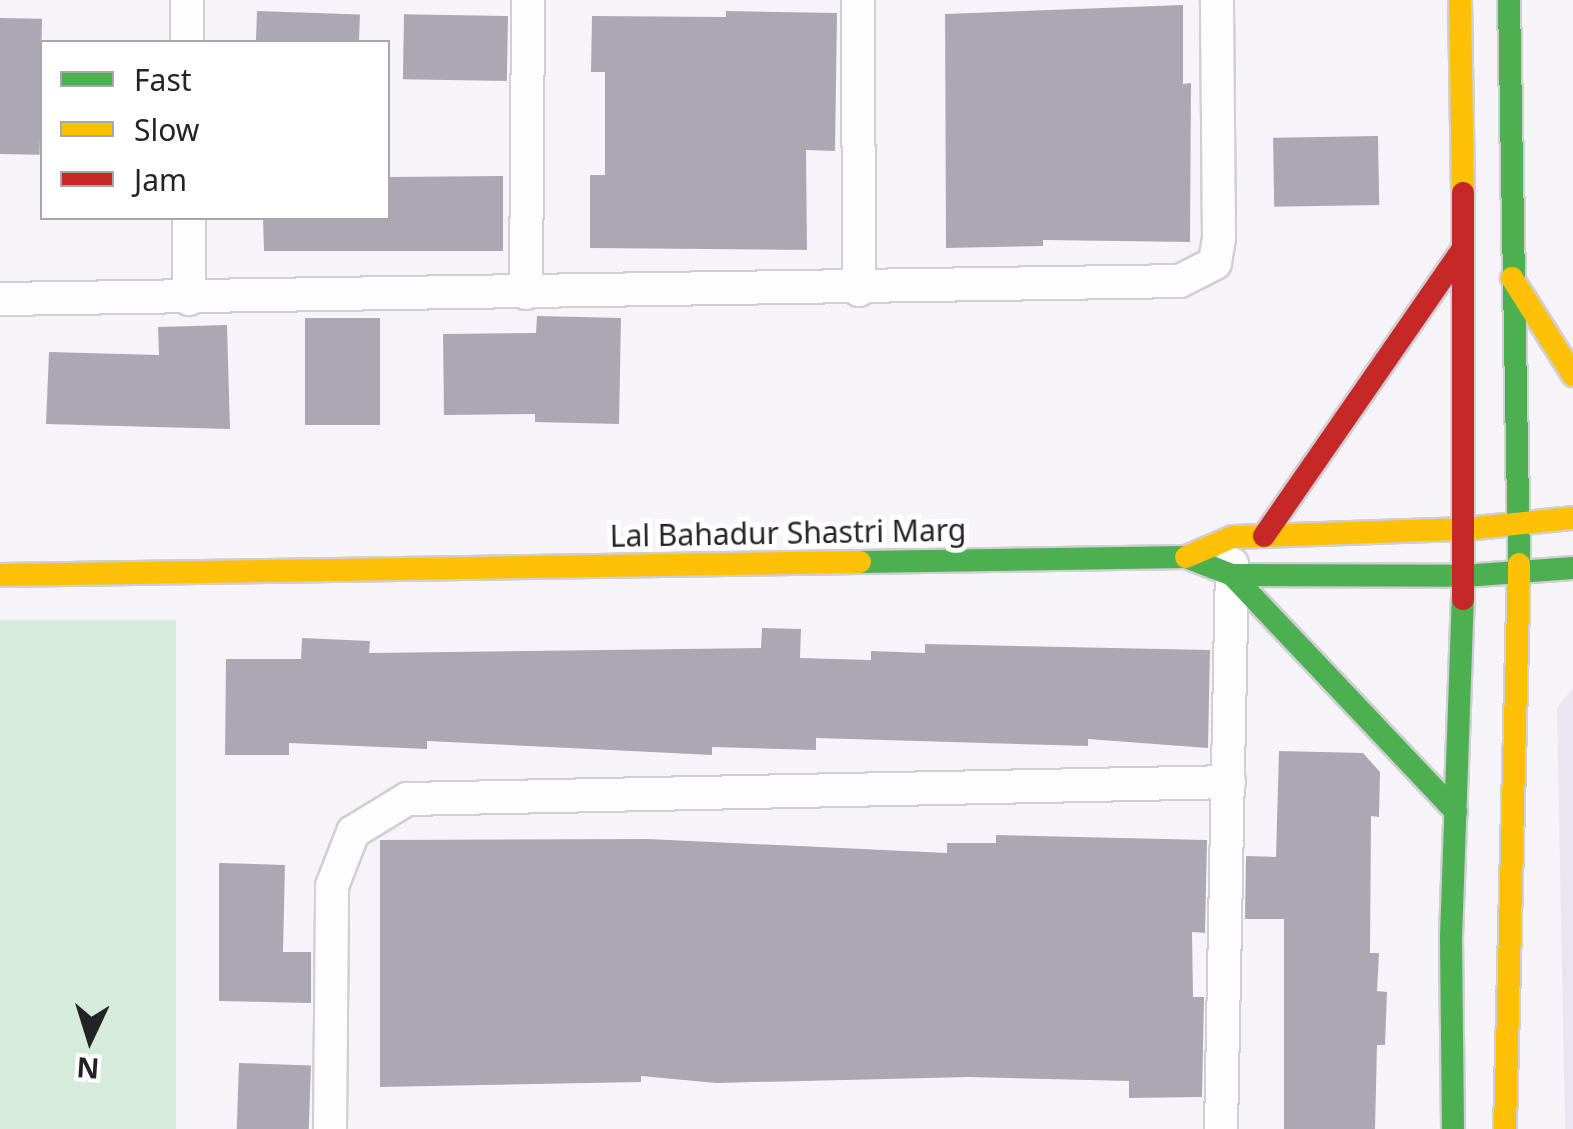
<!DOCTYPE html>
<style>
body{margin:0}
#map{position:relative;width:1573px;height:1129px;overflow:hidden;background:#f6f4f9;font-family:"Noto Sans",sans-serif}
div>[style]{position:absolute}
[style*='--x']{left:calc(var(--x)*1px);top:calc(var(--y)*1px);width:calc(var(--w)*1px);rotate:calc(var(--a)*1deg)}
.built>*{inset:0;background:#eae6f0}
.green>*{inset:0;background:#d7ebdc;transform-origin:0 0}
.building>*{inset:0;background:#aca8b3;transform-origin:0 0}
.roads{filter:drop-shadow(2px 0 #d0cfd3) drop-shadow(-2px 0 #d0cfd3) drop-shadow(0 2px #d0cfd3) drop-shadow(0 -2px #d0cfd3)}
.street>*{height:32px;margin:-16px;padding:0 16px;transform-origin:16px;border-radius:16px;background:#fefdfe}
.fast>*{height:22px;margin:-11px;padding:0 11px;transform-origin:11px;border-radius:11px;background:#4caf50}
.slow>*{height:22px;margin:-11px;padding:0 11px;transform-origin:11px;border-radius:11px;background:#ffc107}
.jam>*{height:22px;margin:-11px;padding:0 11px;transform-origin:11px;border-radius:11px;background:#c62828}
span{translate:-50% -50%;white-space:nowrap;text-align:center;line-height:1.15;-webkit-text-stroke:10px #fff;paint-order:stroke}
.street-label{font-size:30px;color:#242326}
.legend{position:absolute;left:40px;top:40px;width:350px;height:180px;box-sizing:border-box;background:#fff;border:2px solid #a7a7a8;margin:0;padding:12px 18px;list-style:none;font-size:30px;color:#242326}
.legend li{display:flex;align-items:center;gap:20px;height:50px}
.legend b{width:50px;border:2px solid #a7a7a8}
.north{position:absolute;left:40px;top:989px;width:100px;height:100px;-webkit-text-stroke:8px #fff;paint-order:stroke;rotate:184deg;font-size:28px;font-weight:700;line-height:40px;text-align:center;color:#242326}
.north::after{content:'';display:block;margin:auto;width:35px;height:45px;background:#242326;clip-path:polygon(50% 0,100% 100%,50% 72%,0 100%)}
</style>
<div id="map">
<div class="built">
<div style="clip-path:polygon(1573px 688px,1573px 1129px,1565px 1129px,1557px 708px)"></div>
</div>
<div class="green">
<div style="left:0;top:620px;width:176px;height:509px"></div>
</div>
<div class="building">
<div style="clip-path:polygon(1183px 5px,1183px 84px,1191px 83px,1190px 242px,1043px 240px,1043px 246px,946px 248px,945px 14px)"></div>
<div style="left:257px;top:11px;width:103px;height:31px;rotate:2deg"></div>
<div style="clip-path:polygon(726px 11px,837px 13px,835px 151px,806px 150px,807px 250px,590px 248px,590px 175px,605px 175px,605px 72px,591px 72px,592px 16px,726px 17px)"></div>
<div style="left:508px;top:16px;width:65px;height:104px;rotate:91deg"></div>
<div style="left:0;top:18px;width:42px;height:136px;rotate:1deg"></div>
<div style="left:1378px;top:136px;width:69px;height:105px;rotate:89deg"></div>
<div style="clip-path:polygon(503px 176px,503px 251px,264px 251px,263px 218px,388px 218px,388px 177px)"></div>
<div style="clip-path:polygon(537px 316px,621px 318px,619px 424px,535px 422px,535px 414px,444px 415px,443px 334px,536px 333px)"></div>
<div style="left:305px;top:318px;width:75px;height:107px"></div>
<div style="clip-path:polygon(227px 325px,230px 429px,46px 424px,49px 352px,159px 355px,158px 327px)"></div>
<div style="clip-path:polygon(762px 628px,801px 629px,800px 658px,871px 660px,871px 651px,925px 653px,925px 644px,1210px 650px,1208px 748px,1088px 739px,1088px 746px,816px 738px,816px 750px,712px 747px,712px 755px,427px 741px,427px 749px,289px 743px,289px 755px,225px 755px,226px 659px,301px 659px,302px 638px,370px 641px,369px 653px,761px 648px)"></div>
<div style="clip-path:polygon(1279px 751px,1363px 753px,1380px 772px,1379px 817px,1371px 816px,1370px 953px,1379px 953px,1377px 991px,1387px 992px,1385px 1045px,1377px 1045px,1375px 1129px,1284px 1129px,1284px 919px,1245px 919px,1246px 856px,1276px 857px)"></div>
<div style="clip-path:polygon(996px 835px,1207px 840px,1205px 933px,1192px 932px,1193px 997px,1204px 997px,1202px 1097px,1129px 1098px,1129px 1081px,969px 1077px,716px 1083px,641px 1076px,641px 1082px,380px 1087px,380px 840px,648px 839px,947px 853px,947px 843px,996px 843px)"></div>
<div style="clip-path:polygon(219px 863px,285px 865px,283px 952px,311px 952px,311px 1003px,219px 1001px)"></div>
<div style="left:239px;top:1063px;width:72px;height:66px;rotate:2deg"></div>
</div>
<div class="roads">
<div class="street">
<div style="--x:187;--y:0;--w:42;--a:90"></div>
<div style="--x:858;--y:0;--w:290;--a:89.8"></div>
<div style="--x:189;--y:218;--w:81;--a:90"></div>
<div style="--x:526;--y:293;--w:293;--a:-89.6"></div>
<div style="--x:0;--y:299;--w:1180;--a:-0.87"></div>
<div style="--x:1180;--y:281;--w:39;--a:-27"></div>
<div style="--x:1215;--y:263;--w:25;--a:-81"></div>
<div style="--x:1219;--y:238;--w:238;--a:-90.5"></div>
<div style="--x:330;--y:1129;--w:243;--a:-89.5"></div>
<div style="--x:332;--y:886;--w:58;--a:-68.7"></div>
<div style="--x:353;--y:832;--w:63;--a:-31.4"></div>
<div style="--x:407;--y:799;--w:822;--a:-1.18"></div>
<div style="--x:1221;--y:1129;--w:565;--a:-88.88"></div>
</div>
<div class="fast">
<div style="--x:1509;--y:0;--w:564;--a:88.98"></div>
<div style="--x:860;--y:562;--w:326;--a:-0.9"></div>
<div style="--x:1186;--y:557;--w:49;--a:21.4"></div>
<div style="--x:1232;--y:575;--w:232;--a:0.2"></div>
<div style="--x:1464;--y:576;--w:109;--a:-4.2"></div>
<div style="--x:1232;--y:575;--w:326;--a:46.6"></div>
<div style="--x:1453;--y:1129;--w:192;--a:-90.6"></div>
<div style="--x:1451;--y:937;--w:338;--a:-88"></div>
</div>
<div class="slow">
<div style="--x:1460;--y:0;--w:193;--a:89.1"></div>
<div style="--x:1512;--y:278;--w:115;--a:57.8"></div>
<div style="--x:1186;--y:557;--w:51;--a:-23.1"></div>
<div style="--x:1233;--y:537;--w:233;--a:-2"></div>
<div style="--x:1466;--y:529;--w:108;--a:-5.9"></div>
<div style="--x:0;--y:575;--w:860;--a:-0.87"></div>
<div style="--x:1505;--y:1129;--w:565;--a:-88.58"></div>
</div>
<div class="jam">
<div style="--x:1264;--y:536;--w:348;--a:-55.3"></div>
<div style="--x:1463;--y:599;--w:406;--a:-90"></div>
</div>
</div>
<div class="street-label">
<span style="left:788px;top:533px;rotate:-1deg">Lal Bahadur Shastri Marg</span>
</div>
<ul class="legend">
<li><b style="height:12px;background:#4caf50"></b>Fast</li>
<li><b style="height:12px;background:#ffc107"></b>Slow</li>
<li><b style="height:12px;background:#c62828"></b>Jam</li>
</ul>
<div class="north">N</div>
</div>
